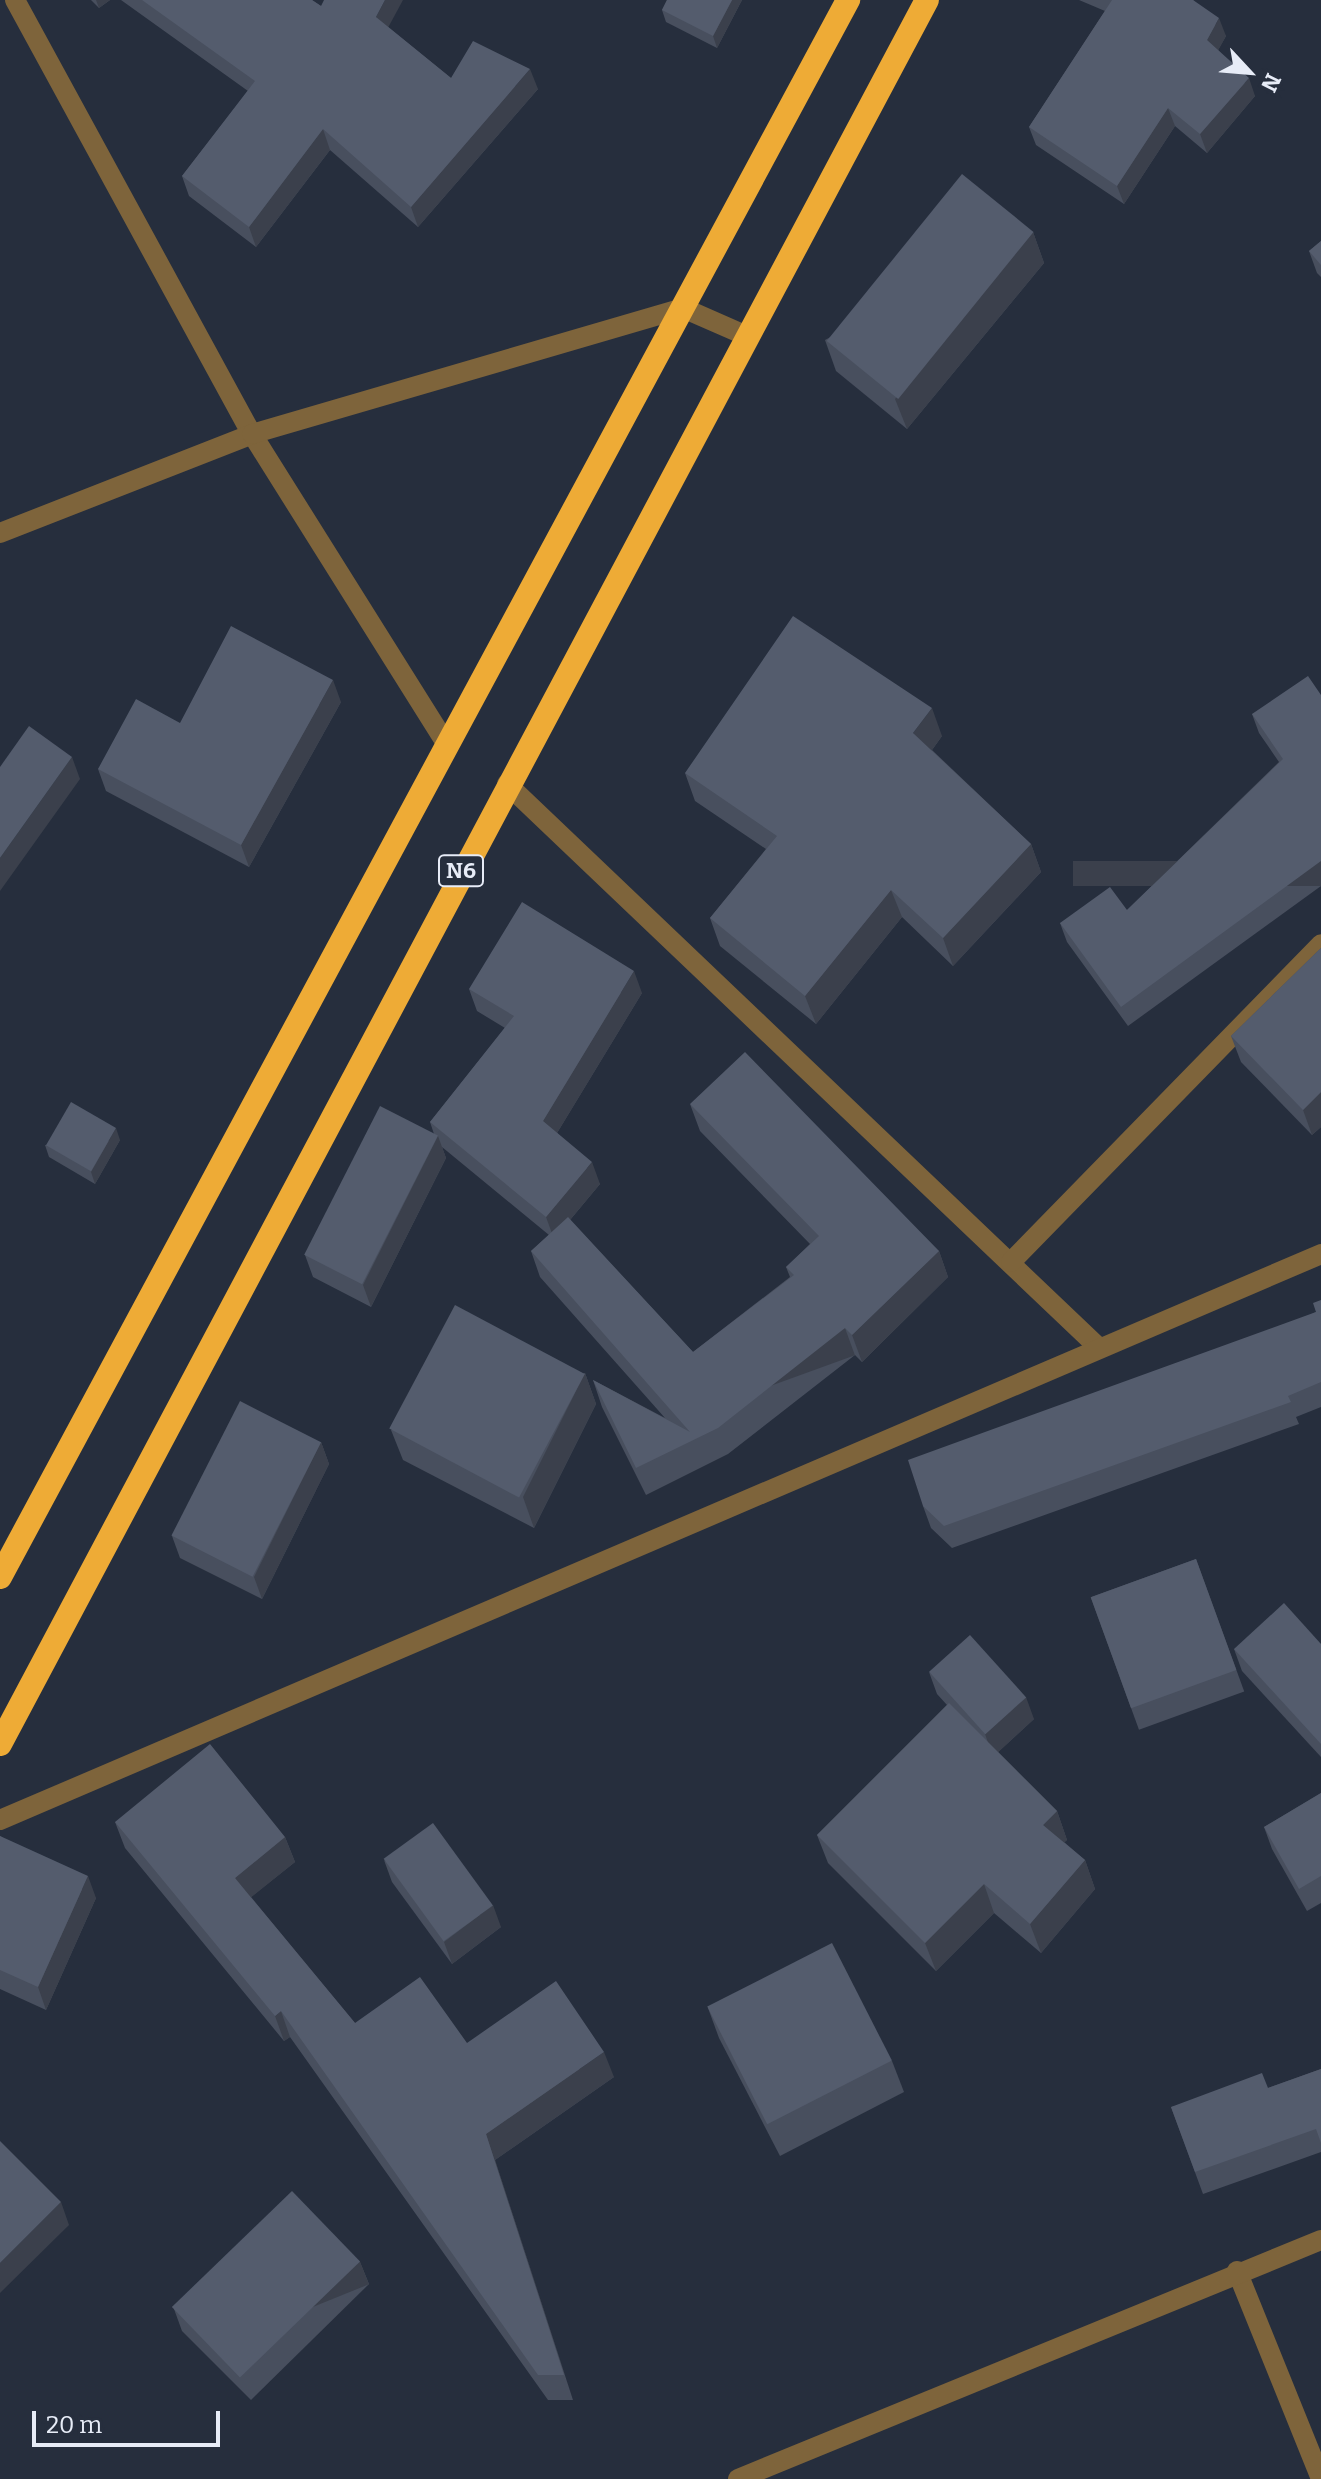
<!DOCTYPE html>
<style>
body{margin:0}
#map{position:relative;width:1321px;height:2479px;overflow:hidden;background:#262e3d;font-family:Bitter,serif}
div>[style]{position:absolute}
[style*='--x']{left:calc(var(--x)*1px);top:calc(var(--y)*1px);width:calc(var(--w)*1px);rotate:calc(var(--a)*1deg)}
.minor>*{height:20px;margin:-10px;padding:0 10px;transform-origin:10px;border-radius:10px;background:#7e643b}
.highway>*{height:24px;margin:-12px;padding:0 12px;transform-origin:12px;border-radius:12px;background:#eeab36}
.wall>*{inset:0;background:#484f5e;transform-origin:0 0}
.shaded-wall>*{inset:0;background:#3b404c;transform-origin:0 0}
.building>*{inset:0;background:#545c6d;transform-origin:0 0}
span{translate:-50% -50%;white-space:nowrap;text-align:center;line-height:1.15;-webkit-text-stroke:8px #262e3d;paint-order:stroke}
.shield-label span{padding:2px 6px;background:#262e3d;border:2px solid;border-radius:6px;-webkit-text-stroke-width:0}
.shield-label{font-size:22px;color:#e7ecf7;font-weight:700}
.north{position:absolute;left:1209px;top:32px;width:80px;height:80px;-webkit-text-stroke:6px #262e3d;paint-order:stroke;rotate:116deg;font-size:22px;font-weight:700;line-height:32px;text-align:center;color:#e7ecf7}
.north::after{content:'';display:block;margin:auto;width:28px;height:36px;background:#e7ecf7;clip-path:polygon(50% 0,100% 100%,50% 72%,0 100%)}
.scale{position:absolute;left:32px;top:2411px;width:188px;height:36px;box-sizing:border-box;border:4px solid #e7ecf7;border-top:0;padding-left:10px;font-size:24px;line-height:28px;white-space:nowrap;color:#e7ecf7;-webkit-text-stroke:6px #262e3d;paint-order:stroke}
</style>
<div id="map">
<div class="minor">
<div style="--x:15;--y:0;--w:494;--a:61.4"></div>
<div style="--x:252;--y:434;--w:368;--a:57.9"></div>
<div style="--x:0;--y:533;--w:271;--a:-21.4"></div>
<div style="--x:252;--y:434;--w:449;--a:-16.3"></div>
<div style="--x:683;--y:308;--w:72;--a:23.7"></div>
<div style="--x:507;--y:784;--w:816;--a:43.61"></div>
<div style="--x:1011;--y:1262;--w:444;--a:-45.7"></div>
<div style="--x:0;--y:1820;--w:1437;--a:-23.19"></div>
<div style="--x:1237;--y:2271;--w:224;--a:68"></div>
<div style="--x:738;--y:2479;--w:630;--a:-22.29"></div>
</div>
<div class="highway">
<div style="--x:0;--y:1577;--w:1791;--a:-61.73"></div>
<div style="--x:0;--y:1744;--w:1975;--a:-62.01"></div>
</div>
<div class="wall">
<div style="clip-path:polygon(91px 0,110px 0,99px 8px)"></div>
<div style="clip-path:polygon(121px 0,312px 0,321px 6px,388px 27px,451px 78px,538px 89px,418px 227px,330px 150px,256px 247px,189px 196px,182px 176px,248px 91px)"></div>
<div style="clip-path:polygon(667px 0,742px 0,717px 48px,666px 22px,662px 10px)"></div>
<div style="clip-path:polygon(1079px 0,1193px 0,1226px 36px,1218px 50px,1255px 96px,1207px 153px,1175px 126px,1124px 204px,1036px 145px,1029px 127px,1105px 11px)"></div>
<div style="clip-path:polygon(1033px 232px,1044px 263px,907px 429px,836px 371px,825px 340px)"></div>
<div style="clip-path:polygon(1321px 241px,1321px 277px,1317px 273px,1309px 251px)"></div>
<div style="clip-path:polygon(1321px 695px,1321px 886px,1128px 1026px,1067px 942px,1060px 923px,1127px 910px,1279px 762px,1259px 733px,1252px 714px)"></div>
<div style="clip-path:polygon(341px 702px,249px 867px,106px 791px,98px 769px,180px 723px)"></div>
<div style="clip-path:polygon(942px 736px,932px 750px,1031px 844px,1041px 872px,953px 966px,902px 917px,816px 1024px,720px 946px,710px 918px,766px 849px,695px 801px,685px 773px)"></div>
<div style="clip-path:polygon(1321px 948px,1321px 1127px,1312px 1135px,1241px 1062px,1231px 1036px)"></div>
<div style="clip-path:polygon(469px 989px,642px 993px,557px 1133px,600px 1184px,570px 1220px,693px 1352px,790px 1277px,786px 1267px,810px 1244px,700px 1131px,690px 1104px,939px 1251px,948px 1277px,862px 1362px,855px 1355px,728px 1454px,646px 1495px,602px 1407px,593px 1380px,665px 1418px,540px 1277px,531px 1251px,549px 1235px,442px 1147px,446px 1158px,371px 1307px,313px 1277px,305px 1255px,434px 1134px,430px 1122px,505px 1028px,477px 1011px)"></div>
<div style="clip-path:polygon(120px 1140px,95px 1184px,49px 1157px,45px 1145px)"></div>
<div style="clip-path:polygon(1321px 1300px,1321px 1407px,1296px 1417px,1299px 1424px,952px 1548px,931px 1528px,923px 1506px,1316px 1312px)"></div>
<div style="clip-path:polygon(585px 1373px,596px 1404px,534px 1528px,403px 1460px,391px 1430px)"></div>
<div style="clip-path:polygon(321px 1442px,329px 1464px,262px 1599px,180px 1558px,172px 1536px)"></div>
<div style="left:1196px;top:1559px;width:141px;height:112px;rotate:70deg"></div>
<div style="clip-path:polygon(1321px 1644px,1321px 1757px,1242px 1671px,1234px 1649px)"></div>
<div style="clip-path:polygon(929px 1672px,1034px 1719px,998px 1752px,1057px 1811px,1067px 1840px,1064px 1842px,1085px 1860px,1095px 1889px,1041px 1953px,994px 1913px,936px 1971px,828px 1863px,817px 1835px,947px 1705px,937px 1694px)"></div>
<div style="clip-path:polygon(1321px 1793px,1321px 1903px,1307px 1911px,1272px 1849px,1264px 1827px)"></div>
<div style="clip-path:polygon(115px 1822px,285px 1837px,295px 1862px,251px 1897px,355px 2023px,467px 2043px,614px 2077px,495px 2160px,573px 2400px,548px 2400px,290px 2037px,284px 2041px,125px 1848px)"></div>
<div style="clip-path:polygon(0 1836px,96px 1898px,46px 2010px,0 1989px)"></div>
<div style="clip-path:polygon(384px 1860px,501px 1927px,452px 1964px,392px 1882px)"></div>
<div style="clip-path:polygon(708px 2008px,892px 2061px,904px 2092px,780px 2156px,719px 2038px)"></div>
<div style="clip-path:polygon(1321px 2069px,1321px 2152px,1203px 2194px,1171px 2107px,1268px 2088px)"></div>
<div style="clip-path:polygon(360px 2262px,369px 2284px,251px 2400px,182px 2331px,174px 2309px)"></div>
</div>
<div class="shaded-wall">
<div style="clip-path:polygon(96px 0,110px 0,99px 8px)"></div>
<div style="clip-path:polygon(385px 0,403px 0,383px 37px,376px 17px)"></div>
<div style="clip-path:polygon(732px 0,742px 0,717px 48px,713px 36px)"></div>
<div style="clip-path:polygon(1219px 18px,1226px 36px,1214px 58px,1207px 40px)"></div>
<div style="clip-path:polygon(530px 69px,538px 89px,418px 227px,411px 207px)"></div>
<div style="clip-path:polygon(1249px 78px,1255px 96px,1207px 153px,1200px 134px)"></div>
<div style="clip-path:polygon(1168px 108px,1175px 126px,1124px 204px,1117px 186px)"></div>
<div style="clip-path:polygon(323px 129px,330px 150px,256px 247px,249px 227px)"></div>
<div style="clip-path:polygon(1033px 232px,1044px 263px,907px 429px,895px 399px)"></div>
<div style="clip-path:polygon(333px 680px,341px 702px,249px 867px,241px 845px)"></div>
<div style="clip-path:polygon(932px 708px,942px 736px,924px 761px,913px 733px)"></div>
<div style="clip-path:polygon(72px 757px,80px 779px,0 891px,0 858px)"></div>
<div style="clip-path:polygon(1031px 844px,1041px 872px,953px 966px,943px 938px)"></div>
<div style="left:1321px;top:861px;width:25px;height:248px;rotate:90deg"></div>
<div style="clip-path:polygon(891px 890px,902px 917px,816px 1024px,805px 996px)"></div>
<div style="clip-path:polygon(634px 971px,642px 993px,551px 1143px,543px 1121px)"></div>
<div style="clip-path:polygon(1321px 1092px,1321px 1127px,1312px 1135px,1303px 1110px)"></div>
<div style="clip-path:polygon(116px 1128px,120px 1140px,95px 1184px,91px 1172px)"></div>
<div style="clip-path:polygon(438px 1136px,446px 1158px,371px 1307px,363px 1285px)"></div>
<div style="clip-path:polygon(592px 1162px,600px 1184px,554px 1239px,546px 1217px)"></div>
<div style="clip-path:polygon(939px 1251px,948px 1277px,862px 1362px,852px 1335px)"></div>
<div style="left:845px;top:1328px;width:29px;height:162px;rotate:70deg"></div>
<div style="clip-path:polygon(585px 1373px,596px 1404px,534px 1528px,523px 1497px)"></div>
<div style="clip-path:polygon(321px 1442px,329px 1464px,262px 1599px,254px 1577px)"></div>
<div style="clip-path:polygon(1026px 1697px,1034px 1719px,993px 1757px,985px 1734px)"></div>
<div style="clip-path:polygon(1057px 1811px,1067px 1840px,1054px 1853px,1043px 1825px)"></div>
<div style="clip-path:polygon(285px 1837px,295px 1862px,244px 1903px,235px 1878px)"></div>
<div style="clip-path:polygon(1085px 1860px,1095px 1889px,1041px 1953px,1030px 1924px)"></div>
<div style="clip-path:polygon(88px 1876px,96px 1898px,46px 2010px,38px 1987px)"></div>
<div style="clip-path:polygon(984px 1884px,994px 1913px,936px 1971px,925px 1943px)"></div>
<div style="clip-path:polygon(493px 1905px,501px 1927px,452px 1964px,444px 1942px)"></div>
<div style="clip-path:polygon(281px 2011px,290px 2037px,284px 2041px,275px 2016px)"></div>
<div style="clip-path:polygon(604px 2052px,614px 2077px,495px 2160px,573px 2400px,486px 2134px)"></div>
<div style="clip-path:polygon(61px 2202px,69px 2225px,0 2293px,0 2263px)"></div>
<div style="left:360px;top:2262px;width:24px;height:165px;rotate:68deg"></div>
</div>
<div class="building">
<div style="clip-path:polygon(142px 0,312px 0,321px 6px,324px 0,385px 0,376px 17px,451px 78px,473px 41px,530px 69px,411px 207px,323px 129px,249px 227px,182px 176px,255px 81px)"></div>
<div style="clip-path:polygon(667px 0,732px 0,713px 36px,662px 10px)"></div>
<div style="clip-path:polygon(1112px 0,1193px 0,1219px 18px,1207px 40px,1249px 78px,1200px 134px,1168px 108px,1117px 186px,1029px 127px)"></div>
<div style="left:962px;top:174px;width:92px;height:215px;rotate:39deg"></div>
<div style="clip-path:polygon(1321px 241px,1321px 265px,1309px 251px)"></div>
<div style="clip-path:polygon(793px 616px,932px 708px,913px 733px,1031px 844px,943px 938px,891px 890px,805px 996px,710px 918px,777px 836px,685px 773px)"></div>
<div style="clip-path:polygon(231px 626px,333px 680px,241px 845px,98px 769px,136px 699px,180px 723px)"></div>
<div style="clip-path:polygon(1308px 676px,1321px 695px,1321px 861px,1121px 1007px,1060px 923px,1110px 887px,1127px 910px,1283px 759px,1252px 714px)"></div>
<div style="clip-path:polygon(29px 726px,72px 757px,0 858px,0 767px)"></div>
<div style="clip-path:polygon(522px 902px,634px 971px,543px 1121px,592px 1162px,546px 1217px,430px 1122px,514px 1016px,469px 989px)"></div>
<div style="clip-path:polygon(1321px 948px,1321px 1092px,1303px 1110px,1231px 1036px)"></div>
<div style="clip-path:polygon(745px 1052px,939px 1251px,852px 1335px,845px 1328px,718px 1428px,636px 1468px,593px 1380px,690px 1432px,531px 1251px,568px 1217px,693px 1352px,794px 1275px,786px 1267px,819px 1236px,690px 1104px)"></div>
<div style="left:71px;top:1102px;width:52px;height:50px;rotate:30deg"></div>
<div style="left:380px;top:1106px;width:65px;height:167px;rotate:27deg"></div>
<div style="clip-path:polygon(1321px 1300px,1321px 1382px,1288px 1396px,1291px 1402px,944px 1526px,923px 1506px,908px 1460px,1316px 1312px,1313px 1303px)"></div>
<div style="left:455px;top:1305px;width:147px;height:140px;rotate:28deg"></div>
<div style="left:240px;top:1401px;width:91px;height:151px;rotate:27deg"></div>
<div style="left:1196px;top:1559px;width:118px;height:112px;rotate:70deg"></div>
<div style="clip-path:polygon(1284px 1603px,1321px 1644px,1321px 1744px,1234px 1649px)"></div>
<div style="left:970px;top:1635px;width:84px;height:55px;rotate:48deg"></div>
<div style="clip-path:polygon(949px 1703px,1057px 1811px,1043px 1825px,1085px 1860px,1030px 1924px,984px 1884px,925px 1943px,817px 1835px)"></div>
<div style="clip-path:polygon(210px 1744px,285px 1837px,235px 1878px,355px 2023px,420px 1977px,467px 2043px,556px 1981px,604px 2052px,486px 2134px,564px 2375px,538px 2375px,281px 2011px,275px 2016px,115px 1822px)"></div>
<div style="clip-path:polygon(1321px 1793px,1321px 1876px,1299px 1889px,1264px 1827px)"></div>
<div style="left:433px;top:1823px;width:102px;height:61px;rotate:54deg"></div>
<div style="clip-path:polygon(0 1836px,88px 1876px,38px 1987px,0 1970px)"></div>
<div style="left:832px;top:1943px;width:132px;height:140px;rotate:63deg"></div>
<div style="clip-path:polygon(1321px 2069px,1321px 2143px,1316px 2129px,1195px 2172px,1171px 2107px,1262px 2073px,1268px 2088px)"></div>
<div style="clip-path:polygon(0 2141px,61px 2202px,0 2263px)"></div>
<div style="left:292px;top:2191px;width:98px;height:167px;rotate:46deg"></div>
</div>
<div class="shield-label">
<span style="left:461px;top:871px">N6</span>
</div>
<div class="north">N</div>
<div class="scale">20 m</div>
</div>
